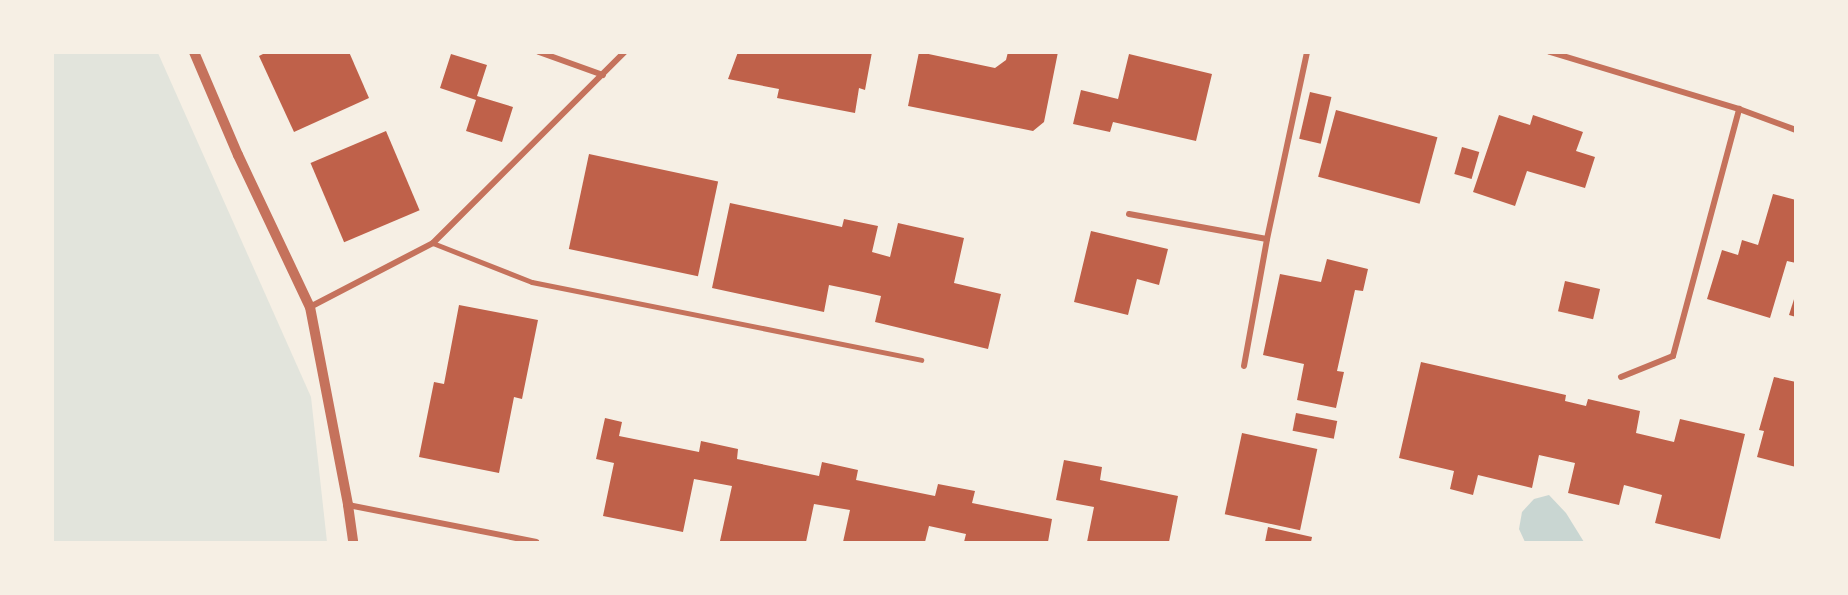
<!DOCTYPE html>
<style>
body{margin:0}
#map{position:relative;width:1848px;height:595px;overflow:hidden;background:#f6efe4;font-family:"Fira Sans",sans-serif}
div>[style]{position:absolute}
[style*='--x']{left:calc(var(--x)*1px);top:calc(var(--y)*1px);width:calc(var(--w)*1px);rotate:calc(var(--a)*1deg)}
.green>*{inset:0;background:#e2e4dc}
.water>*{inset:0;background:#c9d6d2}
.building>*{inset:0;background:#bf614a;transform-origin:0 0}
.service>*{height:4.5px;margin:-2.25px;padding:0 2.25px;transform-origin:2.25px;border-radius:2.25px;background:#c5725c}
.minor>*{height:6px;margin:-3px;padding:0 3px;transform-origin:3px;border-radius:3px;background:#c5725c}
.tertiary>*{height:10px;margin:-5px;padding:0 5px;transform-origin:5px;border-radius:5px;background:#c5725c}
span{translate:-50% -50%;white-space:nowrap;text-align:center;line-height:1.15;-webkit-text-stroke:6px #f6efe4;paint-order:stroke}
.frame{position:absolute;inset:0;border:54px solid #f6efe4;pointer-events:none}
</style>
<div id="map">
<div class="green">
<div style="clip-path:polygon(52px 53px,158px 53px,311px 397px,327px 542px,53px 542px)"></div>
</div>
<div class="water">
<div style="clip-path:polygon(1549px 495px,1566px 513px,1584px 542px,1525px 542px,1519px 529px,1522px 512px,1534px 499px)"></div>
</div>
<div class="building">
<div style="clip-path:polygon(267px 52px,349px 52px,369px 98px,294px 132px,259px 56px)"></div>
<div style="clip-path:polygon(738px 52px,872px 52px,865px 90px,859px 88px,855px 113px,777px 98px,779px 89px,728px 79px)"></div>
<div style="clip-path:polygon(919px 52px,995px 68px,1006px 60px,1008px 52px,1058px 52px,1044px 122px,1033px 131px,908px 106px)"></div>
<div style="clip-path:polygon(451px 54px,487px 65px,477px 96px,513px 107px,502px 142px,466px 131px,476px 100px,440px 88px)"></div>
<div style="clip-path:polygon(1129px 54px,1212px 74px,1196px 141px,1113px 122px,1110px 132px,1073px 124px,1081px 90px,1118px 99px)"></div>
<div style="left:1310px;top:92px;width:22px;height:48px;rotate:13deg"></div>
<div style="left:1336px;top:110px;width:105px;height:69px;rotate:15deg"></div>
<div style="clip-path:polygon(1499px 115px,1530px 125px,1533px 115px,1583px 132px,1576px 151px,1595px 157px,1585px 188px,1527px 171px,1515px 206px,1473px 192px)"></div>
<div style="left:386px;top:131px;width:86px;height:82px;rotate:67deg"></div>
<div style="left:1462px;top:147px;width:18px;height:28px;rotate:16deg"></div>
<div style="left:589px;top:154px;width:132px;height:97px;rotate:12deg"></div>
<div style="clip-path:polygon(1773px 194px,1796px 200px,1796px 263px,1787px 261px,1770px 318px,1707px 299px,1722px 250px,1738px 255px,1742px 240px,1758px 245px)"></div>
<div style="clip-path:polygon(730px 203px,842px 227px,844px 219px,878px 226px,872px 252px,890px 257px,898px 223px,964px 238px,954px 283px,1001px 294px,988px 349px,875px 322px,881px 296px,863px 292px,829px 285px,824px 312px,712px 288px)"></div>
<div style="clip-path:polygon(1091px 231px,1168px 249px,1159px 285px,1137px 279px,1128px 315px,1074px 302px)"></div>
<div style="clip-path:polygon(1327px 259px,1368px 269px,1363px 291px,1355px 290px,1337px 371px,1344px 372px,1336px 408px,1297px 400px,1304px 364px,1263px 355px,1280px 274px,1321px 282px)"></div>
<div style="left:1565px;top:281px;width:36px;height:31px;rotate:13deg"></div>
<div style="clip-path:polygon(1795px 296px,1796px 297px,1796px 317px,1789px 315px)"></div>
<div style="clip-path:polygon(459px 305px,538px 320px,522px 399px,514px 397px,499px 473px,419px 457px,434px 382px,444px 384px)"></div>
<div style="clip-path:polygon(1421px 362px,1566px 395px,1565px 401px,1586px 406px,1588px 399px,1640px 411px,1636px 433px,1674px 442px,1680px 419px,1745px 434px,1720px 539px,1655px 523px,1662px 495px,1624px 485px,1619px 505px,1568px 493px,1575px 463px,1539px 455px,1532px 488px,1478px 475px,1473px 495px,1450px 489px,1454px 471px,1399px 458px)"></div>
<div style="clip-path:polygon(1774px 377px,1796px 382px,1796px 467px,1757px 457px,1764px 431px,1759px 430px)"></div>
<div style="left:1296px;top:413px;width:42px;height:18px;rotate:11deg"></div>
<div style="clip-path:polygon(605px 418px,622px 422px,619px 436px,699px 452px,701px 441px,738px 449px,737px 459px,819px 476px,822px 462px,858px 470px,856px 480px,935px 496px,938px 484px,975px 491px,972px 503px,1052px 519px,1048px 542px,964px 542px,966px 534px,929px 526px,925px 542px,843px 542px,850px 510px,814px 504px,806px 542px,726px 542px,720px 541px,732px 486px,694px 479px,683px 532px,603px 516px,614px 463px,596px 459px)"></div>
<div style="left:1242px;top:433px;width:77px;height:83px;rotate:12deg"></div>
<div style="clip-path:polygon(1064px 460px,1102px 467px,1100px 480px,1178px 496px,1169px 542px,1087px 542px,1094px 507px,1056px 500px)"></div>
<div style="clip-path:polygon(1268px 527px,1312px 537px,1311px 542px,1265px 542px)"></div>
</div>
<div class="service">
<div style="--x:433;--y:243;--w:106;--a:21.5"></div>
<div style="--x:532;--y:282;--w:397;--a:11.3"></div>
</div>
<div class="minor">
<div style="--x:539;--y:52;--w:68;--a:19.8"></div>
<div style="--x:1550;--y:52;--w:197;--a:16.8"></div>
<div style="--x:1739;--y:109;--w:61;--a:20.2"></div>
<div style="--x:1129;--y:214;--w:140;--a:10.3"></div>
<div style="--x:1267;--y:239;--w:191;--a:-77.9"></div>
<div style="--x:310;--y:307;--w:139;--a:-27.5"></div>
<div style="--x:433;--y:243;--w:271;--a:-44.9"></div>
<div style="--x:1244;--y:366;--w:129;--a:-79.7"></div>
<div style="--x:1621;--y:377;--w:56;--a:-22"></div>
<div style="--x:1673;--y:356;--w:256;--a:-75"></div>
<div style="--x:348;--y:505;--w:192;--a:11.1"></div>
</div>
<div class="tertiary">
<div style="--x:194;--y:52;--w:112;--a:66.9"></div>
<div style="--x:238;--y:155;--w:168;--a:64.7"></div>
<div style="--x:310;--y:307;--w:202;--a:79.1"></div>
<div style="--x:348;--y:505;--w:37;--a:82"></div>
</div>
<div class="frame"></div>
</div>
